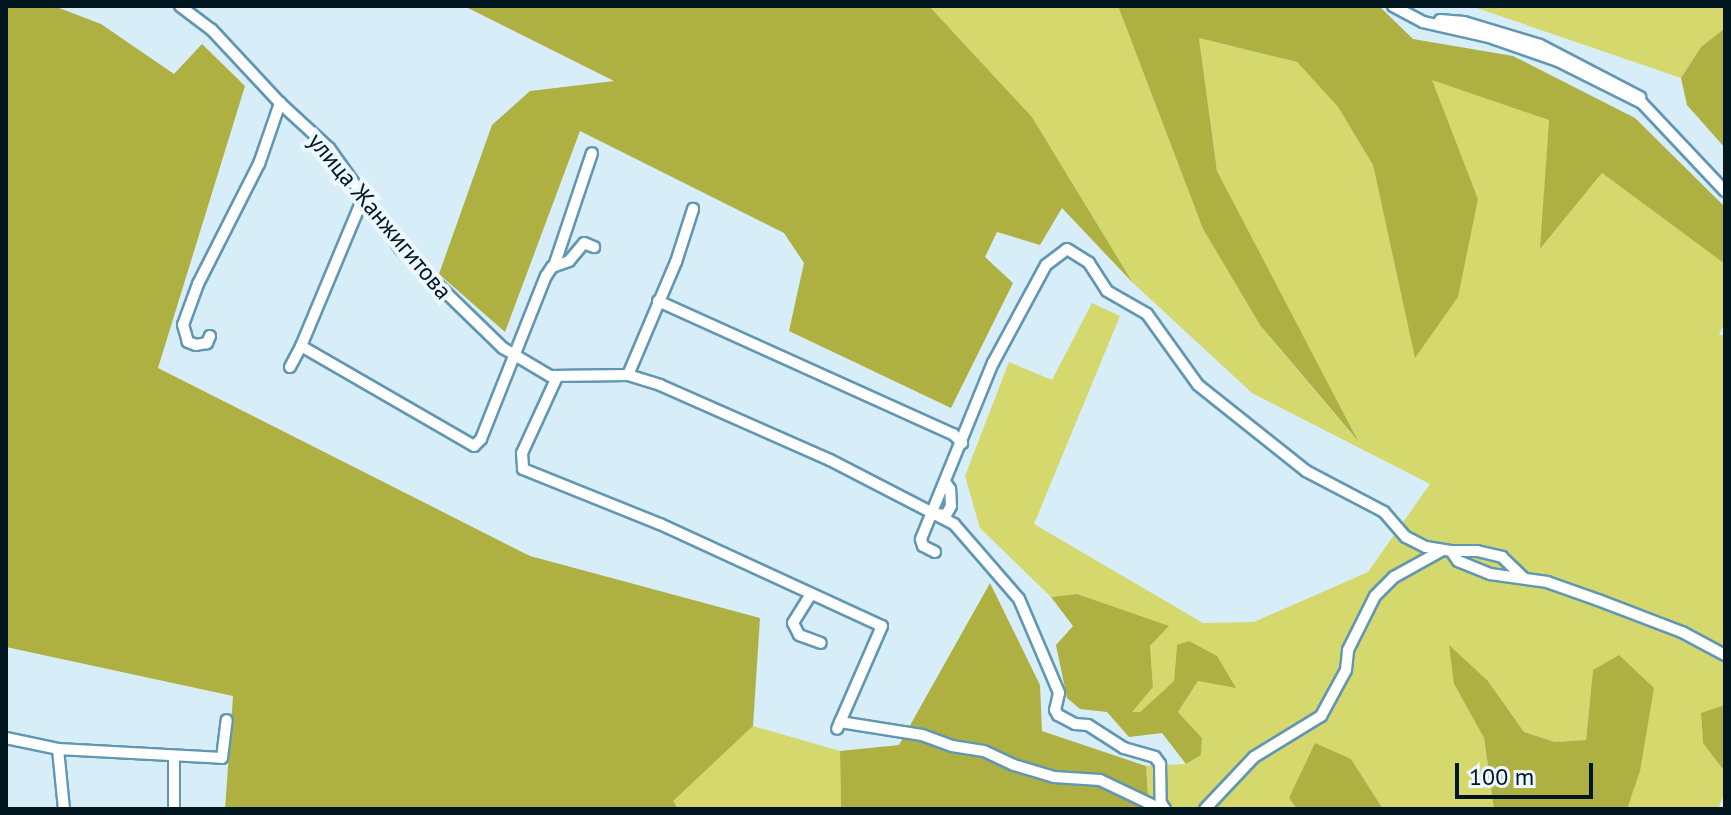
<!DOCTYPE html>
<meta charset="utf-8">
<style>
body{margin:0}
#map{position:relative;width:1731px;height:815px;overflow:hidden;background:#d7edf8;font-family:"PT Sans",sans-serif}
div>[style]{position:absolute}
[style*='--x']{left:calc(var(--x)*1px);top:calc(var(--y)*1px);width:calc(var(--w)*1px);rotate:calc(var(--a)*1deg)}
.green>*{inset:0;background:#d5d86c}
.forest>*{inset:0;background:#aeb042}
.roads{filter:drop-shadow(2px 0 #6197b2) drop-shadow(-2px 0 #6197b2) drop-shadow(0 2px #6197b2) drop-shadow(0 -2px #6197b2)}
.minor>*{height:10px;margin:-5px;padding:0 5px;transform-origin:5px;border-radius:5px;background:#fff}
span{translate:-50% -50%;white-space:nowrap;text-align:center;line-height:1.15;-webkit-text-stroke:8px #edf8fe;paint-order:stroke}
.street-label{font-size:24px;color:#021620}
.frame{position:absolute;inset:0;border:8px solid #021620;pointer-events:none}
.scale{position:absolute;left:1455px;top:763px;width:138px;height:36px;box-sizing:border-box;border:4px solid #021620;border-top:0;padding-left:10px;font-size:24px;line-height:28px;white-space:nowrap;color:#021620;-webkit-text-stroke:6px #edf8fe;paint-order:stroke}
</style>
<div id="map">
<div class="green">
<div style="clip-path:polygon(929px 6px,1118px 6px,1203px 229px,1260px 325px,1354px 437px,1217px 171px,1199px 38px,1297px 62px,1338px 107px,1373px 165px,1415px 357px,1478px 199px,1431px 79px,1549px 120px,1541px 248px,1602px 173px,1725px 264px,1725px 321px,1719px 335px,1725px 335px,1725px 705px,1701px 714px,1703px 743px,1725px 772px,1725px 792px,1718px 809px,1627px 809px,1630px 797px,1593px 670px,1586px 740px,1555px 742px,1524px 732px,1488px 681px,1454px 684px,1484px 738px,1494px 809px,1383px 809px,1351px 759px,1289px 798px,1297px 809px,1149px 809px,1146px 766px,1186px 764px,1201px 755px,1202px 738px,1178px 712px,1198px 681px,1235px 687px,1177px 645px,1174px 681px,1140px 712px,1131px 712px,1153px 687px,1150px 646px,1168px 627px,1077px 594px,1051px 597px,980px 528px,965px 476px,1009px 362px,1052px 380px,1092px 303px,1120px 316px,1034px 524px,1203px 623px,1254px 622px,1368px 572px,1430px 484px,1252px 393px,1133px 283px,1032px 117px)"></div>
<div style="clip-path:polygon(1471px 6px,1725px 6px,1725px 28px,1701px 47px,1681px 78px)"></div>
<div style="clip-path:polygon(753px 726px,840px 751px,841px 809px,678px 809px,672px 801px)"></div>
</div>
<div class="forest">
<div style="clip-path:polygon(6px 6px,54px 6px,101px 24px,174px 74px,202px 44px,245px 86px,158px 368px,530px 556px,760px 618px,753px 726px,673px 801px,678px 809px,225px 809px,233px 696px,6px 647px)"></div>
<div style="clip-path:polygon(464px 6px,929px 6px,1032px 117px,1133px 283px,1062px 208px,1040px 245px,997px 232px,985px 257px,1013px 283px,951px 408px,789px 331px,804px 263px,784px 233px,580px 131px,505px 332px,439px 274px,492px 125px,530px 91px,614px 81px)"></div>
<div style="clip-path:polygon(1118px 6px,1379px 6px,1413px 39px,1513px 56px,1635px 118px,1725px 207px,1725px 264px,1602px 173px,1540px 249px,1549px 120px,1432px 80px,1478px 199px,1458px 297px,1415px 358px,1373px 165px,1338px 107px,1297px 62px,1199px 38px,1217px 171px,1358px 441px,1260px 325px,1203px 229px)"></div>
<div style="clip-path:polygon(1725px 28px,1725px 148px,1687px 105px,1681px 78px,1701px 47px)"></div>
<div style="clip-path:polygon(990px 583px,1040px 685px,1042px 731px,1146px 766px,1149px 809px,841px 809px,840px 751px,899px 745px)"></div>
<div style="clip-path:polygon(1077px 594px,1169px 626px,1150px 646px,1153px 687px,1132px 712px,1140px 712px,1174px 681px,1177px 645px,1189px 641px,1217px 656px,1236px 688px,1198px 681px,1178px 712px,1202px 738px,1201px 755px,1186px 764px,1162px 733px,1129px 737px,1107px 712px,1080px 709px,1067px 698px,1056px 645px,1073px 626px,1051px 597px)"></div>
<div style="clip-path:polygon(1449px 645px,1488px 681px,1524px 732px,1555px 742px,1586px 740px,1593px 670px,1619px 655px,1654px 688px,1640px 771px,1627px 809px,1494px 809px,1484px 738px,1454px 684px)"></div>
<div style="clip-path:polygon(1725px 705px,1725px 772px,1703px 743px,1701px 713px)"></div>
<div style="clip-path:polygon(1315px 743px,1351px 759px,1383px 809px,1297px 809px,1289px 798px)"></div>
</div>
<div class="roads">
<div class="minor">
<div style="--x:180;--y:6;--w:39;--a:37"></div>
<div style="--x:211;--y:29;--w:101;--a:47"></div>
<div style="--x:280;--y:103;--w:67;--a:42.6"></div>
<div style="--x:329;--y:148;--w:123;--a:54.6"></div>
<div style="--x:400;--y:248;--w:144;--a:44.2"></div>
<div style="--x:503;--y:348;--w:55;--a:30.8"></div>
<div style="--x:550;--y:376;--w:78;--a:-0.7"></div>
<div style="--x:628;--y:375;--w:34;--a:17"></div>
<div style="--x:660;--y:385;--w:186;--a:23.8"></div>
<div style="--x:830;--y:460;--w:140;--a:27.3"></div>
<div style="--x:954;--y:524;--w:99;--a:49.1"></div>
<div style="--x:1019;--y:599;--w:102;--a:66.9"></div>
<div style="--x:1059;--y:693;--w:17;--a:103"></div>
<div style="--x:1055;--y:710;--w:6;--a:59"></div>
<div style="--x:1058;--y:715;--w:19;--a:28"></div>
<div style="--x:1075;--y:724;--w:13;--a:4"></div>
<div style="--x:1088;--y:725;--w:43;--a:32.6"></div>
<div style="--x:1124;--y:748;--w:32;--a:16"></div>
<div style="--x:1155;--y:757;--w:9;--a:54"></div>
<div style="--x:1160;--y:764;--w:39;--a:89"></div>
<div style="--x:1161;--y:803;--w:7;--a:56"></div>
<div style="--x:1393;--y:6;--w:34;--a:28"></div>
<div style="--x:1423;--y:22;--w:68;--a:12.8"></div>
<div style="--x:1489;--y:37;--w:73;--a:19.2"></div>
<div style="--x:1558;--y:61;--w:94;--a:26.6"></div>
<div style="--x:1642;--y:103;--w:121;--a:46.7"></div>
<div style="--x:1440;--y:20;--w:24;--a:5"></div>
<div style="--x:1464;--y:22;--w:79;--a:16.8"></div>
<div style="--x:1540;--y:45;--w:113;--a:27.5"></div>
<div style="--x:363;--y:198;--w:160;--a:112.7"></div>
<div style="--x:301;--y:346;--w:200;--a:30"></div>
<div style="--x:474;--y:446;--w:10;--a:-45"></div>
<div style="--x:481;--y:439;--w:175;--a:-68.3"></div>
<div style="--x:546;--y:276;--w:11;--a:-56"></div>
<div style="--x:552;--y:267;--w:18;--a:-19"></div>
<div style="--x:569;--y:261;--w:23;--a:-50"></div>
<div style="--x:584;--y:243;--w:11;--a:22"></div>
<div style="--x:554;--y:266;--w:119;--a:-71.4"></div>
<div style="--x:658;--y:301;--w:324;--a:24.3"></div>
<div style="--x:953;--y:434;--w:13;--a:45"></div>
<div style="--x:210;--y:336;--w:8;--a:113"></div>
<div style="--x:207;--y:343;--w:11;--a:170"></div>
<div style="--x:196;--y:345;--w:9;--a:-159"></div>
<div style="--x:188;--y:342;--w:18;--a:-106"></div>
<div style="--x:183;--y:325;--w:44;--a:-69.9"></div>
<div style="--x:198;--y:284;--w:135;--a:-63.1"></div>
<div style="--x:259;--y:164;--w:65;--a:-71"></div>
<div style="--x:290;--y:367;--w:24;--a:-62"></div>
<div style="--x:628;--y:375;--w:123;--a:-67"></div>
<div style="--x:676;--y:262;--w:56;--a:-72.2"></div>
<div style="--x:557;--y:377;--w:84;--a:114.7"></div>
<div style="--x:522;--y:453;--w:16;--a:86"></div>
<div style="--x:523;--y:469;--w:148;--a:21.9"></div>
<div style="--x:660;--y:524;--w:244;--a:24.7"></div>
<div style="--x:882;--y:626;--w:112;--a:113.6"></div>
<div style="--x:936;--y:514;--w:10;--a:6"></div>
<div style="--x:946;--y:515;--w:10;--a:-61"></div>
<div style="--x:951;--y:506;--w:17;--a:-93"></div>
<div style="--x:950;--y:489;--w:7;--a:-124"></div>
<div style="--x:1451;--y:551;--w:26;--a:0"></div>
<div style="--x:1477;--y:551;--w:26;--a:13"></div>
<div style="--x:1502;--y:557;--w:29;--a:44"></div>
<div style="--x:935;--y:552;--w:13;--a:-153"></div>
<div style="--x:923;--y:546;--w:7;--a:-106"></div>
<div style="--x:921;--y:539;--w:190;--a:-67.8"></div>
<div style="--x:993;--y:363;--w:111;--a:-61.6"></div>
<div style="--x:1046;--y:265;--w:26;--a:-37"></div>
<div style="--x:1067;--y:249;--w:26;--a:32"></div>
<div style="--x:1089;--y:263;--w:33;--a:57"></div>
<div style="--x:1107;--y:291;--w:46;--a:29.9"></div>
<div style="--x:1147;--y:314;--w:87;--a:54.3"></div>
<div style="--x:1198;--y:385;--w:138;--a:38.5"></div>
<div style="--x:1306;--y:471;--w:88;--a:27.7"></div>
<div style="--x:1384;--y:512;--w:33;--a:49"></div>
<div style="--x:1406;--y:537;--w:22;--a:27"></div>
<div style="--x:1426;--y:547;--w:25;--a:9"></div>
<div style="--x:1451;--y:551;--w:12;--a:55"></div>
<div style="--x:1458;--y:561;--w:35;--a:22"></div>
<div style="--x:1490;--y:574;--w:58;--a:8"></div>
<div style="--x:1547;--y:582;--w:54;--a:19.4"></div>
<div style="--x:1598;--y:600;--w:90;--a:20.9"></div>
<div style="--x:1682;--y:632;--w:49;--a:28.1"></div>
<div style="--x:811;--y:594;--w:34;--a:122"></div>
<div style="--x:793;--y:623;--w:13;--a:63"></div>
<div style="--x:799;--y:635;--w:23;--a:20"></div>
<div style="--x:840;--y:722;--w:83;--a:9"></div>
<div style="--x:922;--y:735;--w:32;--a:20"></div>
<div style="--x:952;--y:746;--w:32;--a:9"></div>
<div style="--x:984;--y:751;--w:33;--a:25"></div>
<div style="--x:1014;--y:765;--w:42;--a:16.7"></div>
<div style="--x:1054;--y:777;--w:46;--a:3.7"></div>
<div style="--x:1100;--y:780;--w:68;--a:25.4"></div>
<div style="--x:6;--y:738;--w:53;--a:11.9"></div>
<div style="--x:58;--y:749;--w:164;--a:3.1"></div>
<div style="--x:222;--y:758;--w:38;--a:-83"></div>
<div style="--x:58;--y:749;--w:60;--a:84.3"></div>
<div style="--x:174;--y:809;--w:53;--a:-90"></div>
<div style="--x:1205;--y:809;--w:71;--a:-46.7"></div>
<div style="--x:1254;--y:757;--w:79;--a:-31.5"></div>
<div style="--x:1321;--y:716;--w:52;--a:-61.5"></div>
<div style="--x:1346;--y:670;--w:20;--a:-84"></div>
<div style="--x:1348;--y:650;--w:60;--a:-63.4"></div>
<div style="--x:1375;--y:596;--w:27;--a:-45"></div>
<div style="--x:1394;--y:577;--w:56;--a:-28.9"></div>
</div>
</div>
<div class="street-label">
<span style="left:380px;top:216px;rotate:50deg">улица Жанжигитова</span>
</div>
<div class="frame"></div>
<div class="scale">100 m</div>
</div>
